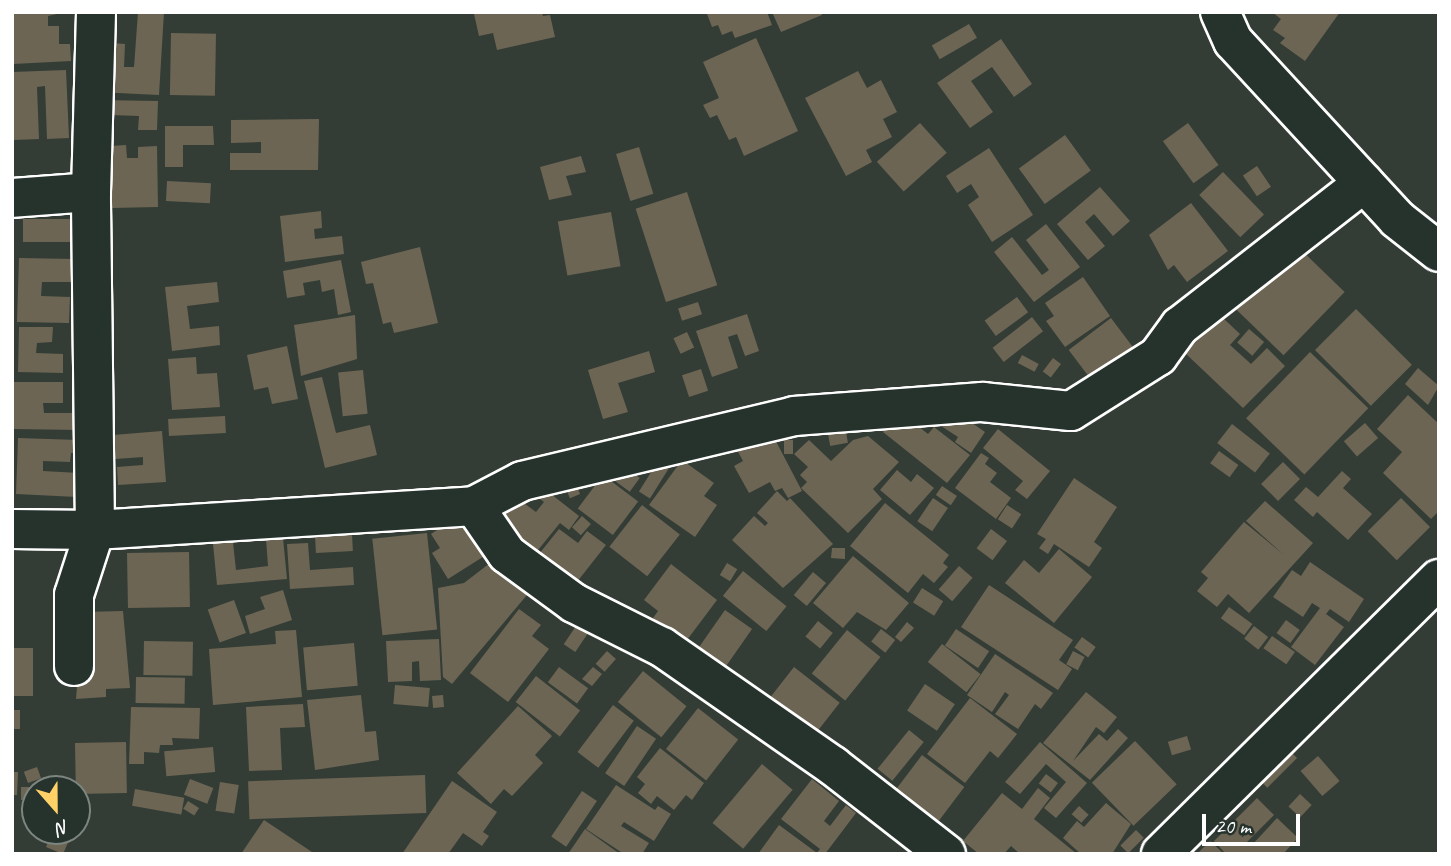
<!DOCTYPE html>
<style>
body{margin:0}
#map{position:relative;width:1451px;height:866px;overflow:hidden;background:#343d35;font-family:Caveat,sans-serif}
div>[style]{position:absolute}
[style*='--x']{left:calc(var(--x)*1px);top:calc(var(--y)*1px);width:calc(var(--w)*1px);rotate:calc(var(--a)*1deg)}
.building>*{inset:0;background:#6c6554;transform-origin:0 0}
.roads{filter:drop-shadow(2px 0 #fff) drop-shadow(-2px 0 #fff) drop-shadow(0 2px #fff) drop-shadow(0 -2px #fff)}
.street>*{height:38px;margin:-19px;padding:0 19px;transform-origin:19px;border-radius:19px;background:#26332d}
span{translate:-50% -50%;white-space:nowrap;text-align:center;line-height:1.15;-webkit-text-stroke:6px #26332d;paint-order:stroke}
.frame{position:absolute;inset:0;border:14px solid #fff;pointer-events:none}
.north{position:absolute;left:21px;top:775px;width:70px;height:70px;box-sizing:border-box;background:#26332d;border:2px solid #7d8581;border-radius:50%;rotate:159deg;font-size:19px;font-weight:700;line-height:28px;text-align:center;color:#fff}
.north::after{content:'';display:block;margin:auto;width:24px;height:32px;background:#ffd166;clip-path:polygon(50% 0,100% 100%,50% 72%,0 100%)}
.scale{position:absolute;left:1202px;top:814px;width:98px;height:32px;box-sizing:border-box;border:4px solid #fff;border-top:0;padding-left:9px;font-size:21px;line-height:24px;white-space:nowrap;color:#fff;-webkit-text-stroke:5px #26332d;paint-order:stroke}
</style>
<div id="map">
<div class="building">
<div style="clip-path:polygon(12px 12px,66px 12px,48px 16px,48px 26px,59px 26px,59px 44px,70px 44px,71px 61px,13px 64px)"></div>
<div style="clip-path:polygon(138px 12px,164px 12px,159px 95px,97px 92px,100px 42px,125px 44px,124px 67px,134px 67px)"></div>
<div style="clip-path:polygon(481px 12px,542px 12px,543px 16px,550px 15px,555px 37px,497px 50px,493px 33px,479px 36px,474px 14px)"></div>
<div style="clip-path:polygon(711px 12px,767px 12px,772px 25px,735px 38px,732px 31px,722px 35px,718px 25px,712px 27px,707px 14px)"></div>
<div style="clip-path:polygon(772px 12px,821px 12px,822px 15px,781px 32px)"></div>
<div style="clip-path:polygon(1272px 12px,1340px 12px,1305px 61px,1280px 43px,1285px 38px,1273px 30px,1281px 19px)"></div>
<div style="left:969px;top:24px;width:16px;height:43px;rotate:60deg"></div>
<div style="left:171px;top:33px;width:45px;height:62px;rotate:1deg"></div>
<div style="clip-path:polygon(756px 38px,798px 131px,744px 156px,736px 137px,729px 140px,717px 115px,710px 118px,703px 105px,719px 98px,703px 62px)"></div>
<div style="clip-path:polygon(1001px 39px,1032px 84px,1014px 97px,992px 67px,971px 81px,993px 112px,970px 128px,937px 83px)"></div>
<div style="clip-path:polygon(66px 70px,69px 138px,47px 139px,45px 86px,37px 87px,39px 139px,13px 140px,12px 72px)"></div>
<div style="clip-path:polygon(858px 71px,867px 88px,881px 80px,897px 112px,883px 119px,892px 137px,866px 150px,872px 162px,846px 176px,805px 98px)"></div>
<div style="clip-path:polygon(97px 100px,158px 101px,157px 130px,138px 130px,139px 116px,110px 115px)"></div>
<div style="clip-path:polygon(319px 119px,318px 170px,230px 170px,230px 153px,261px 153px,261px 142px,231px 143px,231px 120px)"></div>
<div style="left:920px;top:123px;width:40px;height:58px;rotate:48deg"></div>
<div style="left:1188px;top:123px;width:52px;height:31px;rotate:54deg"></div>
<div style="clip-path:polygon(165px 126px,213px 126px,214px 145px,183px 145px,183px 167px,165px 167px)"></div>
<div style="left:1065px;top:135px;width:44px;height:57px;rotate:54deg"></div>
<div style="clip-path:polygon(126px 145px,127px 158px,138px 158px,138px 147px,157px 146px,158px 207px,112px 208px,111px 146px)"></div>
<div style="left:639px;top:147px;width:49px;height:24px;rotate:73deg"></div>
<div style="clip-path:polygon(989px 148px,1033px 215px,992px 242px,968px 205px,979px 197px,971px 184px,957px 193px,946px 176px)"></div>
<div style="clip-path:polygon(581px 156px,586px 172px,566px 176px,572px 195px,549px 200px,540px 167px)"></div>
<div style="left:1257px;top:166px;width:25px;height:17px;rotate:56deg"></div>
<div style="left:1223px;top:172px;width:59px;height:33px;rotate:46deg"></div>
<div style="left:167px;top:181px;width:44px;height:20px;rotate:3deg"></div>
<div style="clip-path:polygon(1100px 187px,1130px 221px,1113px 236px,1094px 214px,1085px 222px,1105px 246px,1088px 260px,1057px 224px)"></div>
<div style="left:687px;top:192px;width:98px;height:54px;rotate:72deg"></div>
<div style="clip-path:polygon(1191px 203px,1228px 251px,1187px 282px,1174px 265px,1168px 270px,1149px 235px)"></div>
<div style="clip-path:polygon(321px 211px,322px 228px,314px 229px,315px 239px,342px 236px,344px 254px,285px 262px,280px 216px)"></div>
<div style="left:611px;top:212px;width:55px;height:54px;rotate:80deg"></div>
<div style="left:23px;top:219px;width:48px;height:23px"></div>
<div style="clip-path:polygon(1046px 224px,1080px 267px,1034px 302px,994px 252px,1012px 237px,1042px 275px,1049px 270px,1026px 240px)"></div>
<div style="left:1295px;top:244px;width:69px;height:88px;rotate:44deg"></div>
<div style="clip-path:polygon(420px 247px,438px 323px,394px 333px,391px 322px,383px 324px,373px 283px,366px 284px,361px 262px)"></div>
<div style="clip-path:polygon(19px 258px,74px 259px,73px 282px,42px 282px,41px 296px,70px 297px,69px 323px,17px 322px)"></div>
<div style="clip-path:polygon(341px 260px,351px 312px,338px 315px,334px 289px,322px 292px,320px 280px,303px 283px,305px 295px,287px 298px,283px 271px)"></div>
<div style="clip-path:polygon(1083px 277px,1110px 316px,1065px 347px,1046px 321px,1054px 316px,1045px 303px)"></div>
<div style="clip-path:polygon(217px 282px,219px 302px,187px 306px,190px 329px,219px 326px,220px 345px,172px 351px,165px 287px)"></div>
<div style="left:1017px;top:297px;width:19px;height:40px;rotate:54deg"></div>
<div style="left:698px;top:302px;width:13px;height:21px;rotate:72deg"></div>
<div style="left:1356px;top:309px;width:79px;height:58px;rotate:45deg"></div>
<div style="clip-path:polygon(747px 314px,759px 351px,745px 356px,737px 334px,728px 337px,738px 368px,712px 377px,696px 331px)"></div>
<div style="clip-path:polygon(355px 315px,357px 359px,301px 376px,294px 325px)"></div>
<div style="left:1032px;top:317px;width:18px;height:50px;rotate:52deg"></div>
<div style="left:1111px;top:318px;width:40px;height:53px;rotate:53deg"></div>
<div style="clip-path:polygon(1223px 318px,1240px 334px,1230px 345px,1251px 364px,1267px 348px,1285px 366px,1243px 408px,1184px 352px)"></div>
<div style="clip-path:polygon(19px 327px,53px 327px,52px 342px,37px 343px,36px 353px,63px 354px,63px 373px,18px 372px)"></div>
<div style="left:1249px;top:329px;width:20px;height:18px;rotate:41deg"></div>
<div style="left:687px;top:332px;width:17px;height:15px;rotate:65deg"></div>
<div style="clip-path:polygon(287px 346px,298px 399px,272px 404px,268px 387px,254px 390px,247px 355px)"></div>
<div style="clip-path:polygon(649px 351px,655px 372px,618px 383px,628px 412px,603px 419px,588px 370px)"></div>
<div style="left:1310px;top:352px;width:81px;height:92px;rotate:44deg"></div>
<div style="left:1022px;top:355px;width:19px;height:9px;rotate:28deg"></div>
<div style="clip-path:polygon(196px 357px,197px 374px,217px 373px,220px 407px,172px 410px,168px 359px)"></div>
<div style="left:1053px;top:358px;width:10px;height:17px;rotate:37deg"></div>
<div style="clip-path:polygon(1418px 368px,1439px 386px,1428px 405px,1405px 384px)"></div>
<div style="left:701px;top:369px;width:23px;height:20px;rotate:72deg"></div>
<div style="left:363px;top:370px;width:44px;height:25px;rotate:84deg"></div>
<div style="clip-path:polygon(322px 377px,336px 433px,370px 425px,377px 455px,325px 468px,304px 381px)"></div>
<div style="clip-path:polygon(14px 382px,63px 382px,63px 403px,43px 403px,44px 413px,78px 413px,78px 430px,14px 429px)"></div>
<div style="clip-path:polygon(1408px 395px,1439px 424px,1439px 511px,1431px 519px,1383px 473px,1402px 452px,1377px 429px)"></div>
<div style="clip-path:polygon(949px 407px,985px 432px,971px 453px,955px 442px,958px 437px,938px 424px)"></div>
<div style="clip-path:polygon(899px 411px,928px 434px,934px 427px,970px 455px,947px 483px,883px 432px)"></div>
<div style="left:225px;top:416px;width:17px;height:57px;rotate:87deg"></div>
<div style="left:1365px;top:423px;width:20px;height:28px;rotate:49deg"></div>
<div style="left:1232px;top:424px;width:48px;height:24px;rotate:38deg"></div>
<div style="clip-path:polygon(769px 428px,802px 491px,788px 498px,782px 488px,775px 491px,770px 482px,749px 493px,734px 466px,743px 461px,735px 446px)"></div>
<div style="clip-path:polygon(998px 429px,1050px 471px,1027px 499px,1015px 490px,1023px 481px,983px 448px)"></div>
<div style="clip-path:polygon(162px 431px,166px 482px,118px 485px,117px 467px,143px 465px,143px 457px,115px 459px,113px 435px)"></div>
<div style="left:846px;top:432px;width:11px;height:18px;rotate:80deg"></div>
<div style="clip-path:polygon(868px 436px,899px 462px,873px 489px,882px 499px,848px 533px,801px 488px,807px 482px,800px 475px,808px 467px,794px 454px,809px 440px,831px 461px,853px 440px)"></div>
<div style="clip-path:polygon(18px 438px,78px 440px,77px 453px,71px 453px,70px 462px,43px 461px,43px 471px,79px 473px,77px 497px,16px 494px)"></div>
<div style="left:784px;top:440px;width:9px;height:14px"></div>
<div style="left:1219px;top:451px;width:24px;height:15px;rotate:36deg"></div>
<div style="clip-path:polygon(981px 453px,989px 458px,985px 464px,997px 473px,990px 482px,1011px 498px,996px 519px,955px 488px)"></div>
<div style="clip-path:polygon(682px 460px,714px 483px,704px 496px,717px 505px,695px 537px,649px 505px)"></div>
<div style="left:658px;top:461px;width:13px;height:36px;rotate:32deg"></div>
<div style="left:1283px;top:462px;width:24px;height:31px;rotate:45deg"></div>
<div style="left:626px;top:468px;width:17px;height:17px;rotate:36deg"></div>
<div style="clip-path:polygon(897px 470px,911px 482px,917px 474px,934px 488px,910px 515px,880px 490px)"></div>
<div style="clip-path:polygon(1342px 471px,1351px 479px,1343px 488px,1372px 514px,1348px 540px,1317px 512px,1313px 517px,1294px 500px,1306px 487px,1318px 497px)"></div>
<div style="left:603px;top:475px;width:44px;height:42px;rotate:37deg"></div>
<div style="clip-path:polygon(1074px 478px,1117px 507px,1094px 542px,1102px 548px,1089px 567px,1054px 544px,1048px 554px,1039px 548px,1046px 539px,1037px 534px)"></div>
<div style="left:575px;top:482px;width:13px;height:11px;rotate:67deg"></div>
<div style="left:942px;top:486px;width:18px;height:11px;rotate:34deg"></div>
<div style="clip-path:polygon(542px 487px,579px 516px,569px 530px,560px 523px,534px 555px,495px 525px,517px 498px,536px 512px,544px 502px,536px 496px)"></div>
<div style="clip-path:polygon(777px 491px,787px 501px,790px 498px,833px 544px,783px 588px,732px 540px,754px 516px,765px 526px,768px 523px,757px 513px)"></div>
<div style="left:933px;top:498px;width:18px;height:28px;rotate:34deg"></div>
<div style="left:1401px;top:498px;width:41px;height:47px;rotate:45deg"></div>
<div style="clip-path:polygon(1265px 501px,1313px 543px,1249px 613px,1228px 594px,1217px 607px,1197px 591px,1208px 578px,1201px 572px,1244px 522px,1284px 555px,1246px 521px)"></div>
<div style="clip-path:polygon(885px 503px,949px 555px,943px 563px,948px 567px,934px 583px,923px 574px,908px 593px,850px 546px)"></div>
<div style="left:642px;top:505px;width:48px;height:53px;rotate:38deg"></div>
<div style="left:1007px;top:505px;width:17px;height:17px;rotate:33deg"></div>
<div style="clip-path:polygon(460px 515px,486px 555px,448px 579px,432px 553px,440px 548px,431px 534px)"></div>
<div style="left:582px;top:516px;width:12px;height:15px;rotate:42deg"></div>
<div style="clip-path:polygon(559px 529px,578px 543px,587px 531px,606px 545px,573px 587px,535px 559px)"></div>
<div style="left:991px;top:529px;width:20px;height:24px;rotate:37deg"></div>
<div style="left:427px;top:533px;width:97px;height:55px;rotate:84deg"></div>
<div style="left:352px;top:534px;width:17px;height:37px;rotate:87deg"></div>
<div style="clip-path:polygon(283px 538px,287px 579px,217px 585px,213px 544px,233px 542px,236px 570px,268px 566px,266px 539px)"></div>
<div style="clip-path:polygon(308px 543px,310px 570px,353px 567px,354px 585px,290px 589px,287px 544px)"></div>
<div style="clip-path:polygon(832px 548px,845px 548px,845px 559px,831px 558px)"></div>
<div style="clip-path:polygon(1059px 549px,1092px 577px,1054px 623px,1005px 583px,1024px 560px,1039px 573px)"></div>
<div style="left:189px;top:552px;width:55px;height:62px;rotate:89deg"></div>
<div style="clip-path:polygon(853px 556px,909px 603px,886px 630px,857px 612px,843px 628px,813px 603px)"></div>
<div style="clip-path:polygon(1310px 562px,1364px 599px,1349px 622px,1330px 609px,1326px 614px,1344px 627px,1315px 665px,1291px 647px,1320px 608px,1312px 603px,1303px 617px,1273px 597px,1292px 570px,1301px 576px)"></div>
<div style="clip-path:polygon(490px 563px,527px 595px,452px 684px,443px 677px,438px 588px,464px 583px)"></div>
<div style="left:727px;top:563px;width:12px;height:14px;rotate:31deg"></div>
<div style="clip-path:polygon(671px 564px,717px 600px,684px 644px,653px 618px,658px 611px,644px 600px)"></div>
<div style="left:959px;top:566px;width:18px;height:31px;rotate:41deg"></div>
<div style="left:743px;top:571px;width:56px;height:32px;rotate:39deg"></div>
<div style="left:813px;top:572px;width:17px;height:30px;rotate:40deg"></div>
<div style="clip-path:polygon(989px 585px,1073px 640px,1059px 660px,1072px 669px,1058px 690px,961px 627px)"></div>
<div style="left:922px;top:588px;width:25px;height:17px;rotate:32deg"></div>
<div style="clip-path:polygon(283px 590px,292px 620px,250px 634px,245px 616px,265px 609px,260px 597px)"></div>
<div style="left:234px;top:600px;width:35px;height:28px;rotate:70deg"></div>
<div style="left:1229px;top:607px;width:29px;height:14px;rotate:36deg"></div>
<div style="clip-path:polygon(519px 609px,541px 625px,532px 636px,549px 649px,508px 702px,470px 673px)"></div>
<div style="left:725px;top:610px;width:33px;height:50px;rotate:35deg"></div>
<div style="clip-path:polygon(123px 611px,130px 688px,106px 689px,106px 697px,76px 699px,83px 612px)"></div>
<div style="left:1286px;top:620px;width:17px;height:16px;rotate:36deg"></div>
<div style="left:818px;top:621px;width:19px;height:20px;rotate:39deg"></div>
<div style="clip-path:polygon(907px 622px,914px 628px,901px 642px,895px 637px)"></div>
<div style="left:576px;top:626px;width:14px;height:22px;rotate:34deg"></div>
<div style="left:1254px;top:626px;width:18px;height:16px;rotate:38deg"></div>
<div style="left:881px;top:629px;width:18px;height:16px;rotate:38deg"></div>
<div style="left:956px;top:629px;width:40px;height:20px;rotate:34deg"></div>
<div style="clip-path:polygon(296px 630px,302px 697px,213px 705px,209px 649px,276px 644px,275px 631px)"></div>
<div style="left:847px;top:630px;width:43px;height:56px;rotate:39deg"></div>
<div style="left:1272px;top:636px;width:28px;height:15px;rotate:35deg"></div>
<div style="left:1082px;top:637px;width:17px;height:13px;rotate:36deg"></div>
<div style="clip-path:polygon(439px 639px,441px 680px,420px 681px,419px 661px,412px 662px,412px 681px,388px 682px,386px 641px)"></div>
<div style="left:144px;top:641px;width:49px;height:34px;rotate:1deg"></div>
<div style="left:354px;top:643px;width:43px;height:51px;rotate:85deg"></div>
<div style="left:942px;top:644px;width:49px;height:23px;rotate:38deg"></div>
<div style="left:12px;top:648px;width:21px;height:48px"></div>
<div style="left:607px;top:651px;width:12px;height:17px;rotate:42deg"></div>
<div style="left:1073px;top:651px;width:13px;height:15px;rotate:27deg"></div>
<div style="clip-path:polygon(995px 654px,1053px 693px,1041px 709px,1035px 704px,1018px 729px,995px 714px,1009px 695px,1005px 692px,992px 712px,967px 695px)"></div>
<div style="left:559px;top:667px;width:36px;height:19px;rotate:36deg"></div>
<div style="clip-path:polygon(593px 667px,602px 674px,592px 686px,582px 679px)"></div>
<div style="left:794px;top:667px;width:58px;height:42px;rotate:38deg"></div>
<div style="left:643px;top:671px;width:56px;height:40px;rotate:39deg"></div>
<div style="left:536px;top:676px;width:56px;height:33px;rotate:38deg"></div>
<div style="left:136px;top:677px;width:49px;height:26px;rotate:1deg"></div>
<div style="left:925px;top:684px;width:36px;height:32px;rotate:34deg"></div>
<div style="left:395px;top:685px;width:35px;height:19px;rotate:5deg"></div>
<div style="clip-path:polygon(1086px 692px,1117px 717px,1104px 733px,1096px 727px,1073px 761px,1099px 734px,1107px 741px,1118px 729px,1128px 738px,1090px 780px,1043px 743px)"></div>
<div style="clip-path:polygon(361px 695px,365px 732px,376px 731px,379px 760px,315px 770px,307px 700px)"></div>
<div style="left:443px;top:695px;width:12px;height:11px;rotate:85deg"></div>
<div style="clip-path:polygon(970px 698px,1017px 734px,998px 758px,990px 751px,965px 783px,927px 754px)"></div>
<div style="clip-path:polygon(303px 704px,305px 727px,280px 728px,282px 770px,249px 771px,246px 707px)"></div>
<div style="left:613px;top:705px;width:26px;height:59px;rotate:37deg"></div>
<div style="clip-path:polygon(518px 706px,552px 736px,535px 755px,543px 763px,512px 796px,504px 789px,491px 804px,457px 773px)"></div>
<div style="clip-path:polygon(131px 707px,200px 708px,199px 739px,172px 738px,173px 745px,160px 745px,159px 753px,144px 752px,144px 764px,129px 764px)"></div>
<div style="left:698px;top:708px;width:51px;height:52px;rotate:38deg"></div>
<div style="left:12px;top:710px;width:8px;height:19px"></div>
<div style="left:637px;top:726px;width:23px;height:57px;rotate:34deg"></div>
<div style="left:909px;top:730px;width:19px;height:50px;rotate:39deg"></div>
<div style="left:1187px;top:736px;width:14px;height:20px;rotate:73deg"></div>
<div style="left:1135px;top:741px;width:60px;height:60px;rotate:46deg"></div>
<div style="left:126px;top:742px;width:51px;height:51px;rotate:89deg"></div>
<div style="clip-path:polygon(1040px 742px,1087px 783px,1056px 818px,1044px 808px,1066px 782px,1046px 764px,1020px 794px,1005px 782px)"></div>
<div style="left:1285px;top:746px;width:17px;height:42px;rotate:45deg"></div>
<div style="left:213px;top:747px;width:25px;height:49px;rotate:85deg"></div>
<div style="clip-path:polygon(660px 748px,704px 783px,692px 800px,686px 795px,674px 810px,657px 796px,651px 804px,638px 793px,645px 784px,637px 777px)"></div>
<div style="left:922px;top:755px;width:53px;height:48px;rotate:37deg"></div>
<div style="left:1318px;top:756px;width:33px;height:23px;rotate:49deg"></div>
<div style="left:762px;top:764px;width:40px;height:77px;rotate:40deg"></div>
<div style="left:37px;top:767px;width:12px;height:14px;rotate:70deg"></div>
<div style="clip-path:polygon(12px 772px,18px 772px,17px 795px,12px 795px)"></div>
<div style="left:1046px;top:774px;width:15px;height:12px;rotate:37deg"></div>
<div style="left:425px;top:775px;width:38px;height:177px;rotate:88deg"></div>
<div style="left:190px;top:779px;width:25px;height:17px;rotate:21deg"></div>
<div style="clip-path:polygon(812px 779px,839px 801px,824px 821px,830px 826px,846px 805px,856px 813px,825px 854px,758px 854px,779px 825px,817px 853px,820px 849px,781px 819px)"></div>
<div style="clip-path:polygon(452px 781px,497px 812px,483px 832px,489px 836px,482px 846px,463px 833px,448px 854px,402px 854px)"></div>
<div style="left:220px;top:782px;width:19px;height:29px;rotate:9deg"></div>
<div style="clip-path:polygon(616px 785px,655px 810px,658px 806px,671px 814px,654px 841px,624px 822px,621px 826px,649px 843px,642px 854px,624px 854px,586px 829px)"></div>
<div style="left:21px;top:787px;width:14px;height:13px"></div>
<div style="clip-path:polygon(1038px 788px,1050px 798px,1034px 819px,1077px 854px,1020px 854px,1011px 846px,1004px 854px,979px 854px,963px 841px,1002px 793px,1022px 809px)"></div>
<div style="left:135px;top:789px;width:50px;height:17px;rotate:10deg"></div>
<div style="left:582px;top:791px;width:18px;height:55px;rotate:34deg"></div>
<div style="left:1300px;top:794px;width:16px;height:17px;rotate:43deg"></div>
<div style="clip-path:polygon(1257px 798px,1274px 815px,1247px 842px,1251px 846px,1277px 818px,1298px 838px,1283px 854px,1226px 854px,1214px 841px)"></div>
<div style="left:188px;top:801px;width:13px;height:9px;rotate:32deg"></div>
<div style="clip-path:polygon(1106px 803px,1131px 824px,1112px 854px,1081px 854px,1063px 838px,1077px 821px,1084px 827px)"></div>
<div style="left:1079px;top:806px;width:13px;height:11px;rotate:42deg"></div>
<div style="clip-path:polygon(264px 820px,315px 854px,241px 854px)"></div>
<div style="clip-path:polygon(585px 829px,620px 854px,568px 854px)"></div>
<div style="left:1136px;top:830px;width:11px;height:22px;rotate:45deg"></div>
<div style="clip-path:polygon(53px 831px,73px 831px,63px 854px,46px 847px)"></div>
<div style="clip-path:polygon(1210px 841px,1224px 854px,1197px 854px)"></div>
</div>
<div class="roads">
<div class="street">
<div style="--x:1220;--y:12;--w:32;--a:66"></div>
<div style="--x:1233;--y:41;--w:242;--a:47.3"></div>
<div style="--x:1397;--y:219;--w:53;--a:38.2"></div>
<div style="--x:12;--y:198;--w:79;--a:-4.3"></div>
<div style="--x:474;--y:506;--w:58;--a:55.5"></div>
<div style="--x:507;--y:554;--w:83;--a:36.2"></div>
<div style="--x:574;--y:603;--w:98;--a:26.6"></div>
<div style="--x:662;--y:647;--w:208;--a:34.8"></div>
<div style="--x:833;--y:766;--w:143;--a:37.9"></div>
<div style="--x:12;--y:529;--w:83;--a:0.7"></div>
<div style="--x:95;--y:530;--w:380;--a:-3.6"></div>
<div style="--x:474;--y:506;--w:54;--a:-27.5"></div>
<div style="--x:522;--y:481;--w:280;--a:-13.4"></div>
<div style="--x:794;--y:416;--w:189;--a:-4.3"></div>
<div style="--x:982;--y:402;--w:89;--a:5.8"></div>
<div style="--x:1071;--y:411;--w:103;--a:-32.3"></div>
<div style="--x:1158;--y:356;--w:37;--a:-54"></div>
<div style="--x:1180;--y:326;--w:233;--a:-37.9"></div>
<div style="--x:74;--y:666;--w:71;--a:-90"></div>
<div style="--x:74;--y:595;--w:68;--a:-72.1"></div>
<div style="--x:95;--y:530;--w:338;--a:-90.7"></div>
<div style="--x:91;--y:192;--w:180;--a:-88.4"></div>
<div style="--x:1161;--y:854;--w:391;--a:-44.7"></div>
</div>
</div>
<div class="frame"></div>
<div class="north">N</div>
<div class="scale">20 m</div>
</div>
